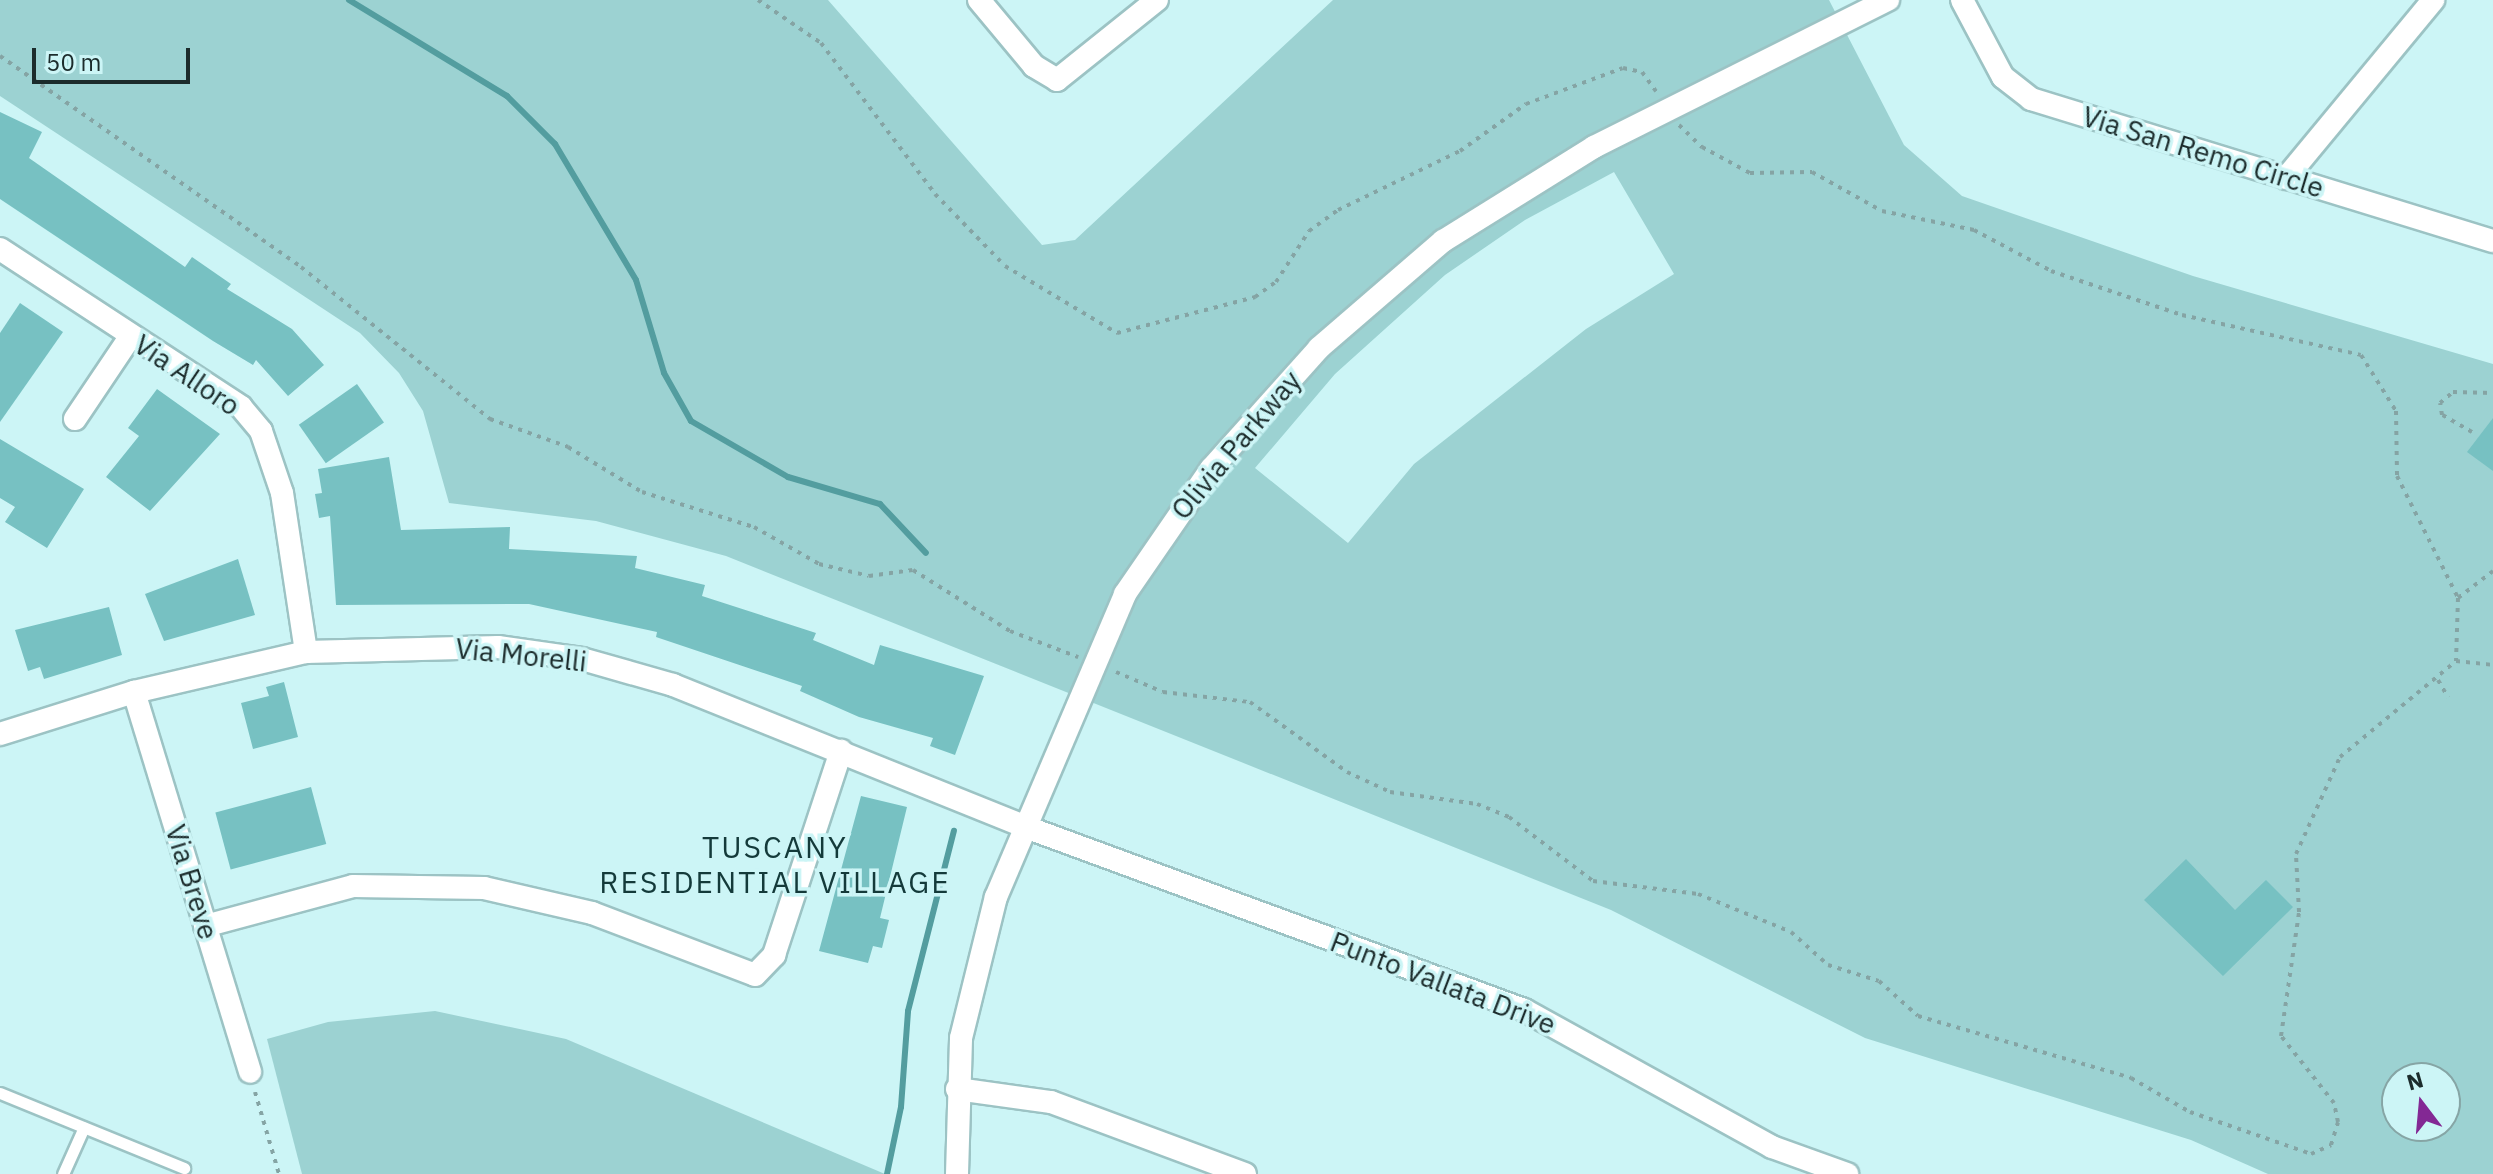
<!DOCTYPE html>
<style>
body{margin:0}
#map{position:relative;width:2493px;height:1174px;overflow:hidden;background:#ccf5f6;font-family:"IBM Plex Sans",sans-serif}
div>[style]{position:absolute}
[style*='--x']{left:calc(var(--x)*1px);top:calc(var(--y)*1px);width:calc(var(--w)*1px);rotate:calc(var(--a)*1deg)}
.green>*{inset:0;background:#9cd2d2}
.stream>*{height:6px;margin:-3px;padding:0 3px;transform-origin:3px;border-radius:3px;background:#539d9f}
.building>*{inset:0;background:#77c1c2;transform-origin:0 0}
.path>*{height:4px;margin-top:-2px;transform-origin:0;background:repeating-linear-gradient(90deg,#85a4a4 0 4px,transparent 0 10px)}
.roads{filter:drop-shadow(2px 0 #9cc3c4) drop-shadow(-2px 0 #9cc3c4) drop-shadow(0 2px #9cc3c4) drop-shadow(0 -2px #9cc3c4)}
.lane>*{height:11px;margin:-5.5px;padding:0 5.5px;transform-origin:5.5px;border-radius:5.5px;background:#fff}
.street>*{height:22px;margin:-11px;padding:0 11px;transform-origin:11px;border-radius:11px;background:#fff}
span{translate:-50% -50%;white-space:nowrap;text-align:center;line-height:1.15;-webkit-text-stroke:7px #ccf5f6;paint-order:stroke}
.street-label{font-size:28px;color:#1c2c2c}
.neighbourhood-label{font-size:30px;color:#143a3a;letter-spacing:2px}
.north{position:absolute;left:2381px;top:1062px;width:80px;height:80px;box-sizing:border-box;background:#ccf5f6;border:2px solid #86a5a5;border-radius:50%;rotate:344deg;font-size:22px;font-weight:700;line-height:32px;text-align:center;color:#1c2c2c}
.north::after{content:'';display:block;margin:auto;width:28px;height:36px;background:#832894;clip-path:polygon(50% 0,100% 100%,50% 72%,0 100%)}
.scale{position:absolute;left:32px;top:48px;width:158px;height:36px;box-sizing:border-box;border:4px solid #1c2c2c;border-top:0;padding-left:10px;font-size:24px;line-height:28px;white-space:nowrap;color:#1c2c2c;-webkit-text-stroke:6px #ccf5f6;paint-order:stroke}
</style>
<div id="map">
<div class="green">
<div style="clip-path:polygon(evenodd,0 0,828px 0,1042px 245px,1075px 240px,1333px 0,1829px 0,1904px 145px,1962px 196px,2193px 276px,2493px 364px,2493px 1174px,2268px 1174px,2191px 1140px,1865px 1038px,1611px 910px,726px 556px,596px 521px,449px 503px,423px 411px,399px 373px,360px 333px,0 96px,0 0,1614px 172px,1674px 274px,1586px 329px,1414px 464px,1348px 543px,1255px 468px,1335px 374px,1445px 275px,1525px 220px,1614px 172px,0 0,2397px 1078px,2445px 1078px,2445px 1126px,2397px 1126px,2397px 1078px)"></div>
<div style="clip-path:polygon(435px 1011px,566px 1039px,885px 1174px,302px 1174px,267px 1039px,328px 1022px)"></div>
</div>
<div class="stream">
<div style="--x:349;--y:0;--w:185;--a:31.3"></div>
<div style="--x:507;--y:96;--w:68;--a:45"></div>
<div style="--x:555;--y:144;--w:158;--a:59.2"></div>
<div style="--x:636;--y:280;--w:97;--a:73.2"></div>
<div style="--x:664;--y:373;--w:55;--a:60.6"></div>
<div style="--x:691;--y:421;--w:112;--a:30"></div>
<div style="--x:788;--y:477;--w:96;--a:16.4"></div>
<div style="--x:880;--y:504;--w:67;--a:46.8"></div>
<div style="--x:887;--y:1174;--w:68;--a:-78.2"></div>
<div style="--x:901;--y:1107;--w:96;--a:-85.8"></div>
<div style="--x:908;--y:1011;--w:186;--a:-75.7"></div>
</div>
<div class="building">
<div style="clip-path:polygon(0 112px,42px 132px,29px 158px,185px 267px,192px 257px,231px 284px,227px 289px,292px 329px,324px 365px,288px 396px,256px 360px,253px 365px,213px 341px,0 199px)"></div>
<div style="clip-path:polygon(20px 303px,63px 332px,0 422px,0 333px)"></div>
<div style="left:357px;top:384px;width:47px;height:71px;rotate:55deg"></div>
<div style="clip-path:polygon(157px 389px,220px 434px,150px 511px,106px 477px,139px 436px,128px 428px)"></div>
<div style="clip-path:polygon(2493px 418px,2493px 471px,2467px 452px)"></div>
<div style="clip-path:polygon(0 439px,84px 489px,47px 548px,5px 522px,15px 507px,0 498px)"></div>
<div style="clip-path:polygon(389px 457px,401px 530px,510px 527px,509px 549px,637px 556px,635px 568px,705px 585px,702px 596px,816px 633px,813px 640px,874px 665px,880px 645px,984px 676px,955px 755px,930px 746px,933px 738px,859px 717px,800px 691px,802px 686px,656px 637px,657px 632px,529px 604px,336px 605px,330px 516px,319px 518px,315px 494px,322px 493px,318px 469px)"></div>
<div style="clip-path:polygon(238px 559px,255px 615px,164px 641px,145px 594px)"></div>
<div style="clip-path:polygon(109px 607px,122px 655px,44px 679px,40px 667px,28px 671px,15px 630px)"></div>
<div style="clip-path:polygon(284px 682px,298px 737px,253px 749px,241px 703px,269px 696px,266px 687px)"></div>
<div style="left:311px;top:787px;width:59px;height:99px;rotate:75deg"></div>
<div style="clip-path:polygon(861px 796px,907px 807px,880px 918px,889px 920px,882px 948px,873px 946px,868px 963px,819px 951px)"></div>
<div style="clip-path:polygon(2186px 859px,2235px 910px,2266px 880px,2293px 907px,2223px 976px,2144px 900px)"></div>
</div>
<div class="path">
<div style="--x:758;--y:0;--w:76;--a:34.3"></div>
<div style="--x:821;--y:43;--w:189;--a:52.9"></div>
<div style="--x:935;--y:194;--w:100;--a:45.8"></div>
<div style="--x:1005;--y:266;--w:131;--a:30.9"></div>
<div style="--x:1117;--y:333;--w:143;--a:-14.6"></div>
<div style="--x:1255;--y:297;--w:26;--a:-36"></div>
<div style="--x:1276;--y:282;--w:61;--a:-57.1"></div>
<div style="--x:1309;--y:231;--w:36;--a:-36"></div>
<div style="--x:1338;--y:210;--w:136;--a:-25.8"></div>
<div style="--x:1460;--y:151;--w:81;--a:-35.5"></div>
<div style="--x:1526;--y:104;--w:103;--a:-20.4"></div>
<div style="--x:1623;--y:68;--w:19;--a:12"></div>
<div style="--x:1642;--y:72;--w:24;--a:54"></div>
<div style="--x:0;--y:56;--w:368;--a:35"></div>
<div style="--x:301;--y:267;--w:243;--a:38.8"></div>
<div style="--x:490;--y:419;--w:83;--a:19.7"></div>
<div style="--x:568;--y:447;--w:87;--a:31.3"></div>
<div style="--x:642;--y:492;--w:117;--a:17.4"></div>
<div style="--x:754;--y:527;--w:75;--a:29.6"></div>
<div style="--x:819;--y:564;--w:51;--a:13.5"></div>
<div style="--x:869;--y:576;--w:44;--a:-7.8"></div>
<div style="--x:913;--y:570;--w:115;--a:32.2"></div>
<div style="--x:1010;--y:631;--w:73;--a:20.9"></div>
<div style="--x:1679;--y:125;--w:32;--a:44"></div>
<div style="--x:1702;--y:147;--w:55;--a:28.4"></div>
<div style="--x:1750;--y:173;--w:62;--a:-0.9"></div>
<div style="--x:1812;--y:172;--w:80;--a:29.1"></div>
<div style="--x:1882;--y:211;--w:94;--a:11.7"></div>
<div style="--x:1974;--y:230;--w:87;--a:28"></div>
<div style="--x:2051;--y:271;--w:138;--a:18.6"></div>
<div style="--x:2182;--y:315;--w:183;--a:12.6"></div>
<div style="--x:2361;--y:355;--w:66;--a:58"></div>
<div style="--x:2396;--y:411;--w:65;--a:89.1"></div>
<div style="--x:2397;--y:476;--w:136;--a:63.4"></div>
<div style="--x:2472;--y:432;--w:34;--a:-150"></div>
<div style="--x:2442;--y:415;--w:12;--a:-99"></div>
<div style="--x:2440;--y:403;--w:17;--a:-40"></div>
<div style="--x:2453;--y:392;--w:40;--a:1.4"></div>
<div style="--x:2493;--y:571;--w:44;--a:142.4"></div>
<div style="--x:2458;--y:598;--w:63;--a:91.8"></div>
<div style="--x:2456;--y:661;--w:37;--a:6"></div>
<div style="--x:1116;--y:672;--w:51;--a:23.1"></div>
<div style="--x:1163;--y:692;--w:88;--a:6.6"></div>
<div style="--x:1250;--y:702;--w:120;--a:35.8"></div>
<div style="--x:1347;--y:772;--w:47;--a:24.9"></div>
<div style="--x:1390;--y:792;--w:88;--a:7.9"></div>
<div style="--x:1477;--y:804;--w:35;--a:22"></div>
<div style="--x:1509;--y:817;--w:106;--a:37.3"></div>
<div style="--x:1593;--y:881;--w:106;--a:7.1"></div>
<div style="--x:1698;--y:894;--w:100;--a:22.2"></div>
<div style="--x:1791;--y:932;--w:50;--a:41.7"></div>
<div style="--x:1828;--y:965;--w:53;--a:17.4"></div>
<div style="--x:1879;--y:981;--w:52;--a:41.9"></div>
<div style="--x:1918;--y:1016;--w:222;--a:16.2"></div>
<div style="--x:2131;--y:1078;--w:68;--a:30"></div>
<div style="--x:2190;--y:1112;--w:128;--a:19.1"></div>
<div style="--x:2311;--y:1154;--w:22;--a:-24"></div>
<div style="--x:2331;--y:1145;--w:24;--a:-73"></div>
<div style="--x:2338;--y:1122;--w:19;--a:-102"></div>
<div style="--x:2334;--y:1103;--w:85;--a:-128.3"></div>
<div style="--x:2281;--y:1036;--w:125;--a:-81.7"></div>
<div style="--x:2299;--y:912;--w:58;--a:-93"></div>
<div style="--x:2296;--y:854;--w:107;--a:-65.6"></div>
<div style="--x:2340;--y:757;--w:151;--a:-39.6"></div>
<div style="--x:2438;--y:680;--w:20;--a:60"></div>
<div style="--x:255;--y:1092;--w:85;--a:73.7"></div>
</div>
<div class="roads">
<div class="lane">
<div style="--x:0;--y:1093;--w:199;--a:22.2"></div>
<div style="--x:63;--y:1174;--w:51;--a:-65.9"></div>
</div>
<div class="street">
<div style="--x:979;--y:0;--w:86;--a:50.2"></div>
<div style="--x:1034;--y:66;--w:27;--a:31"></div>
<div style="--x:1057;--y:80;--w:128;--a:-38.7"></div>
<div style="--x:1962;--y:0;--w:87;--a:62"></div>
<div style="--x:2003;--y:77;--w:36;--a:38"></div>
<div style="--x:2031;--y:99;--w:483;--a:17.1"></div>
<div style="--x:2286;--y:178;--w:231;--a:-50.4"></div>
<div style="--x:0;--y:249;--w:288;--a:33.2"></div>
<div style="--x:241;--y:407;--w:31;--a:50"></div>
<div style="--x:261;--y:431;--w:65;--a:71.3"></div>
<div style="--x:282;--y:493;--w:161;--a:81.4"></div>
<div style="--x:75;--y:419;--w:99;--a:-56.1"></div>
<div style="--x:134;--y:692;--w:397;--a:73"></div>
<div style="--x:0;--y:734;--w:140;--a:-17.4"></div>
<div style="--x:134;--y:692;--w:177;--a:-13.1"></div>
<div style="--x:306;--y:652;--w:192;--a:-1.5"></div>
<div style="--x:498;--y:647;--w:85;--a:8.1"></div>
<div style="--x:582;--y:659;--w:95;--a:15.9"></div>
<div style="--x:673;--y:685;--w:377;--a:21.9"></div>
<div style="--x:1023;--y:826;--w:534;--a:20.17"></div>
<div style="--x:1524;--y:1010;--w:283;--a:28.9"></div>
<div style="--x:1772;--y:1147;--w:80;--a:19.8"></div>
<div style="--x:205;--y:926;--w:153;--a:-15.1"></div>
<div style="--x:353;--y:886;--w:131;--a:0.9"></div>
<div style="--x:484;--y:888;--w:111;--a:13"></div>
<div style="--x:592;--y:913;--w:174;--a:20.8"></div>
<div style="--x:755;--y:975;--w:28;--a:-46"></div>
<div style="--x:774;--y:955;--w:215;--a:-71.8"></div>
<div style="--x:957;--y:1089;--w:95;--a:7.9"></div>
<div style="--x:1051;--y:1102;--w:207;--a:20.4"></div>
<div style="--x:957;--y:1174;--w:136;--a:-88.3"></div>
<div style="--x:961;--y:1038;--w:145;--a:-76.1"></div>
<div style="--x:996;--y:897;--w:329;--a:-66.9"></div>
<div style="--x:1125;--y:594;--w:152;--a:-55.5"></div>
<div style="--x:1211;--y:469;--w:162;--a:-48.2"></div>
<div style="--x:1319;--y:348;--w:164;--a:-40.8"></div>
<div style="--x:1443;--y:241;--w:178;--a:-31.9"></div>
<div style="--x:1594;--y:147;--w:329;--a:-26.6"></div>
</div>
</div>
<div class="street-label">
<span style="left:2203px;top:152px;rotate:17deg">Via San Remo Circle</span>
<span style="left:187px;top:375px;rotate:34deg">Via Alloro</span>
<span style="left:1236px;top:445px;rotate:-50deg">Olivia Parkway</span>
<span style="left:521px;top:655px;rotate:6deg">Via Morelli</span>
<span style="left:192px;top:882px;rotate:73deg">Via Breve</span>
<span style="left:1443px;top:983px;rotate:21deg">Punto Vallata Drive</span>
</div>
<div class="neighbourhood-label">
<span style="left:775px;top:864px">TUSCANY<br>RESIDENTIAL VILLAGE</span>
</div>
<div class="north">N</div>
<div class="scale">50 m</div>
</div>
